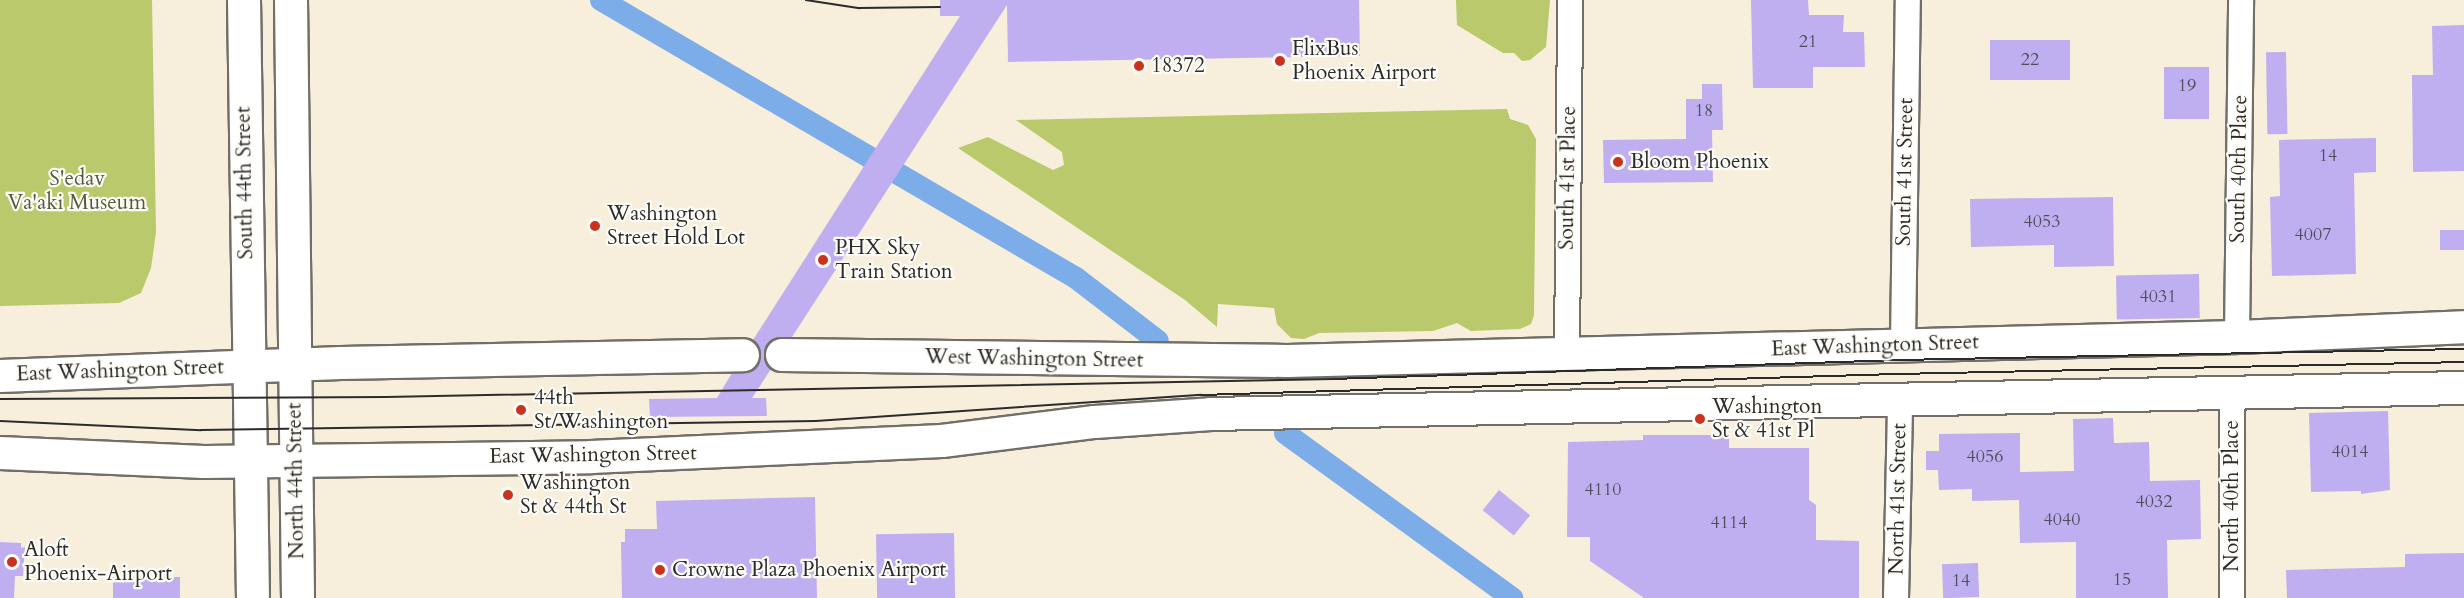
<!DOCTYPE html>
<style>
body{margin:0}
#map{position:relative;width:2464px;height:598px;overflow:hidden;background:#f7eedb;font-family:Cardo,serif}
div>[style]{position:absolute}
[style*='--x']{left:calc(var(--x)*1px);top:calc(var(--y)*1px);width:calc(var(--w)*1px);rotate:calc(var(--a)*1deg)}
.green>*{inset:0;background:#bac96b}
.canal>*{height:22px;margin:-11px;padding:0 11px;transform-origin:11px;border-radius:11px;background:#7dade8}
.building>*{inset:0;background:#bfaff0;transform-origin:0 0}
.roads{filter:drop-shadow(2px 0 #726f69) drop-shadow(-2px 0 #726f69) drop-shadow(0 2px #726f69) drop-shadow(0 -2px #726f69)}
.minor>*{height:24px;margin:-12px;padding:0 12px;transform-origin:12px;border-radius:12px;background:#fff}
.major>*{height:32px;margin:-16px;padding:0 16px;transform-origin:16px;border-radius:16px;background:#fff}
.tram>*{height:1.5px;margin:-0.75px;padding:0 0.75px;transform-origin:0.75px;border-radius:0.75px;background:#2b2b2b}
.dots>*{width:16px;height:16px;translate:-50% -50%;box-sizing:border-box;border:3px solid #fdfcf7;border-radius:50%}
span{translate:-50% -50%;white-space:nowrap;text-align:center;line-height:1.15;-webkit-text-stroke:4.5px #fdfcf7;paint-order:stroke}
.number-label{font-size:18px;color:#504c5c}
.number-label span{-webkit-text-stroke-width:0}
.poi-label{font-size:21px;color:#2b2b2b}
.left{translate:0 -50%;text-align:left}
.street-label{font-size:21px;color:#2b2b2b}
.park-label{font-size:21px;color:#565a3e}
</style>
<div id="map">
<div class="green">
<div style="clip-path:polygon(0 0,152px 0,156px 232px,151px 268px,141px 293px,119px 303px,0 306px)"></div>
<div style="clip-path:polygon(1456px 0,1550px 0,1546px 47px,1530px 60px,1522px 61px,1514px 53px,1503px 53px,1457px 25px)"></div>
<div style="clip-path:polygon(1507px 109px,1510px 119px,1528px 125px,1536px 139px,1534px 315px,1531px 324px,1520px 329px,1471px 331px,1457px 323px,1433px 331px,1319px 333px,1304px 339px,1291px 338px,1277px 324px,1274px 308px,1218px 304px,1217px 327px,1185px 300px,958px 148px,988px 137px,1053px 170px,1064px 165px,1062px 152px,1016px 120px)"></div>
</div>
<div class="canal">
<div style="--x:601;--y:0;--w:550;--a:30.34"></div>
<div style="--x:1076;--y:278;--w:103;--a:37.5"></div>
<div style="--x:1285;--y:433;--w:281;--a:36"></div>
</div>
<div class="building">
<div style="clip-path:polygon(940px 0,1359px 0,1360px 56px,1008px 62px,1007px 5px,792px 337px,774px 339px,766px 346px,764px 355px,771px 369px,752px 398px,766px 398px,767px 416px,650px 417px,649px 399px,717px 398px,732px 373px,752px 371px,758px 364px,761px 354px,753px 340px,960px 16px,940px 16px)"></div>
<div style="clip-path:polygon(1751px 0,1808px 0,1809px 15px,1844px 15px,1843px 32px,1864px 32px,1865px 67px,1813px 67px,1813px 88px,1753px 88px)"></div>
<div style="clip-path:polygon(2464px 25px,2464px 171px,2413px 172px,2412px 75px,2433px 75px,2432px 26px)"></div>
<div style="left:1990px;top:40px;width:80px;height:40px"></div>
<div style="left:2286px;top:52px;width:82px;height:20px;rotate:89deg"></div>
<div style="left:2164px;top:67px;width:45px;height:52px"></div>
<div style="clip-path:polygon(1702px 84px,1722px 84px,1723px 130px,1712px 130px,1713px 182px,1604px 183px,1603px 140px,1686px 139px,1686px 99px,1702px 99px)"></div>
<div style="clip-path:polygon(2376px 138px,2376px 172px,2354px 173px,2356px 274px,2272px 276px,2270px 197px,2280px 196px,2279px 140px)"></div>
<div style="clip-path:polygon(2113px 197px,2114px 266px,2054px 267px,2054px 245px,1971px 247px,1970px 199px)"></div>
<div style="left:2464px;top:230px;width:20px;height:24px;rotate:90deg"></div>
<div style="left:2199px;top:274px;width:44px;height:83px;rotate:89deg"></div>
<div style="clip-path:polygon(2388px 411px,2390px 490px,2361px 494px,2361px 491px,2311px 492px,2309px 413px)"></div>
<div style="clip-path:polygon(2113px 418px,2114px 443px,2149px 442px,2150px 481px,2200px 480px,2201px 539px,2167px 540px,2168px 598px,2076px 598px,2076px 542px,2020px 543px,2019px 500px,1972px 501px,1972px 489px,1939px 490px,1938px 470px,1926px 470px,1926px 451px,1939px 451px,1939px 434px,2020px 433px,2020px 472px,2074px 471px,2073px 419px)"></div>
<div style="clip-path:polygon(1643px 435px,1729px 435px,1729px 448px,1809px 448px,1809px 500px,1816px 505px,1816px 540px,1859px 541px,1859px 598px,1644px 598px,1590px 561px,1590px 537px,1567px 537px,1568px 442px,1643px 440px)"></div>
<div style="left:1499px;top:490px;width:40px;height:26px;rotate:39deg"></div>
<div style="clip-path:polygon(815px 497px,817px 598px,622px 598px,621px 542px,625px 542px,625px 529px,657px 529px,656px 501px)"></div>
<div style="left:954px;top:533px;width:65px;height:78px;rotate:89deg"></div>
<div style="clip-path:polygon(0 542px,21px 543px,21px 548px,25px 547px,23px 576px,15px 576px,14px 598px,0 598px)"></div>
<div style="clip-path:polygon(2464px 553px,2464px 598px,2287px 598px,2286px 570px,2405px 567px,2405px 554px)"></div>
<div style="left:1978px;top:563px;width:34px;height:36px;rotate:88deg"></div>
<div style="left:113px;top:577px;width:67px;height:21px"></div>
</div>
<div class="roads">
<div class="minor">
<div style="--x:2237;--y:337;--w:337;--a:-89.3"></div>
<div style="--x:1903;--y:344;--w:344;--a:-89.2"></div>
<div style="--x:1567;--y:356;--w:356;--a:-89.5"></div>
<div style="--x:2232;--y:393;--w:205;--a:90"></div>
<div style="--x:1896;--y:598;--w:199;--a:-88.8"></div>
</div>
<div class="major">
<div style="--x:244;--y:0;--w:598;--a:89.14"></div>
<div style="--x:291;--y:0;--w:598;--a:89.33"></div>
<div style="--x:782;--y:355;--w:505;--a:0.68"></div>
<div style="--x:1287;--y:361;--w:950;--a:-1.45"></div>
<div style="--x:2237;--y:337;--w:227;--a:-2.5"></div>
<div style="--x:0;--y:376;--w:341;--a:-2.2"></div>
<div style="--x:341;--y:363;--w:402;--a:-1.1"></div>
<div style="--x:0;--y:453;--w:204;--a:2.5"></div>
<div style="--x:204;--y:462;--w:387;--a:-0.7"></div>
<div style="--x:591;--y:457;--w:351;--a:-2.6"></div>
<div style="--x:942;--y:441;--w:154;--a:-7.1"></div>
<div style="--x:1095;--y:422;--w:116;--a:-3.9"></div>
<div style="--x:1211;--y:414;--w:1253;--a:-1.19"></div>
</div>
</div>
<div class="tram">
<div style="--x:806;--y:0;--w:54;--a:8.6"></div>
<div style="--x:859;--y:8;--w:81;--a:-0.7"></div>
<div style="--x:0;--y:399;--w:386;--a:-0.3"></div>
<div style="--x:386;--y:397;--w:947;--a:-1.09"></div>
<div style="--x:1333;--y:379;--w:566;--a:-1.92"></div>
<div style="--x:1899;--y:360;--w:565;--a:-1.12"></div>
<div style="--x:0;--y:421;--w:201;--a:2.6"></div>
<div style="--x:201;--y:430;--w:615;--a:-0.84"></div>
<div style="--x:816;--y:421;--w:386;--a:-3.9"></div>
<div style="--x:1201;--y:395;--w:696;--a:-1.73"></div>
<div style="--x:1897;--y:374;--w:567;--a:-1.21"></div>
</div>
<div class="dots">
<div style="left:1280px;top:61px;background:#c8321e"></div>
<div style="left:1139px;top:66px;background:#c8321e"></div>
<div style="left:1618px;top:162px;background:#c8321e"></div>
<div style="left:595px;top:226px;background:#c8321e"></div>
<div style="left:823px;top:260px;background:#c8321e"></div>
<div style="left:521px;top:410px;background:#c8321e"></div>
<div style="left:1700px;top:419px;background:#c8321e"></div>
<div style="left:508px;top:495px;background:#c8321e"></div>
<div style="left:12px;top:562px;background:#c8321e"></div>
<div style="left:660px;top:570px;background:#c8321e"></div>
</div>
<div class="number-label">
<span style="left:1808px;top:42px">21</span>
<span style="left:2030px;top:60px">22</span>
<span style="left:2187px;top:86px">19</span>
<span style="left:1704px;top:111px">18</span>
<span style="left:2328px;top:156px">14</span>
<span style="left:2042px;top:222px">4053</span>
<span style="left:2313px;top:235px">4007</span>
<span style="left:2158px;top:297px">4031</span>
<span style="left:2350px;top:452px">4014</span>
<span style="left:1985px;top:457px">4056</span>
<span style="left:1603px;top:490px">4110</span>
<span style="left:2154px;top:502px">4032</span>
<span style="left:2062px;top:520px">4040</span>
<span style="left:1729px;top:523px">4114</span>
<span style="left:2122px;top:580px">15</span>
<span style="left:1961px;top:581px">14</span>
</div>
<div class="poi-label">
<span class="left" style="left:1292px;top:61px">FlixBus<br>Phoenix Airport</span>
<span class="left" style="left:1151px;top:66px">18372</span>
<span class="left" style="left:1630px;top:162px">Bloom Phoenix</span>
<span class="left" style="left:607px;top:226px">Washington<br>Street Hold Lot</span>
<span class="left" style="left:835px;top:260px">PHX Sky<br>Train Station</span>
<span class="left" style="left:534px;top:410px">44th<br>St/Washington</span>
<span class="left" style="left:1712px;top:419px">Washington<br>St &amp; 41st Pl</span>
<span class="left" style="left:520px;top:495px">Washington<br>St &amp; 44th St</span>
<span class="left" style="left:24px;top:562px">Aloft<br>Phoenix-Airport</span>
<span class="left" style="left:672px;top:570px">Crowne Plaza Phoenix Airport</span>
</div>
<div class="street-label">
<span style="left:2239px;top:169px;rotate:-89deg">South 40th Place</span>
<span style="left:1905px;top:172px;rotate:-89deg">South 41st Street</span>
<span style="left:1568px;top:178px;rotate:-89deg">South 41st Place</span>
<span style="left:245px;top:183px;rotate:-91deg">South 44th Street</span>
<span style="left:1875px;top:346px;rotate:-2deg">East Washington Street</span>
<span style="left:1034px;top:359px;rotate:1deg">West Washington Street</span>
<span style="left:120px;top:371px;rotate:-2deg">East Washington Street</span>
<span style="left:593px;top:455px;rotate:-1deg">East Washington Street</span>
<span style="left:296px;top:481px;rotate:-91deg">North 44th Street</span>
<span style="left:2232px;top:496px;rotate:-90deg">North 40th Place</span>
<span style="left:1898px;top:499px;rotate:-89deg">North 41st Street</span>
</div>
<div class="park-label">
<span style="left:77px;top:191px">S'edav<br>Va'aki Museum</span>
</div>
</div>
